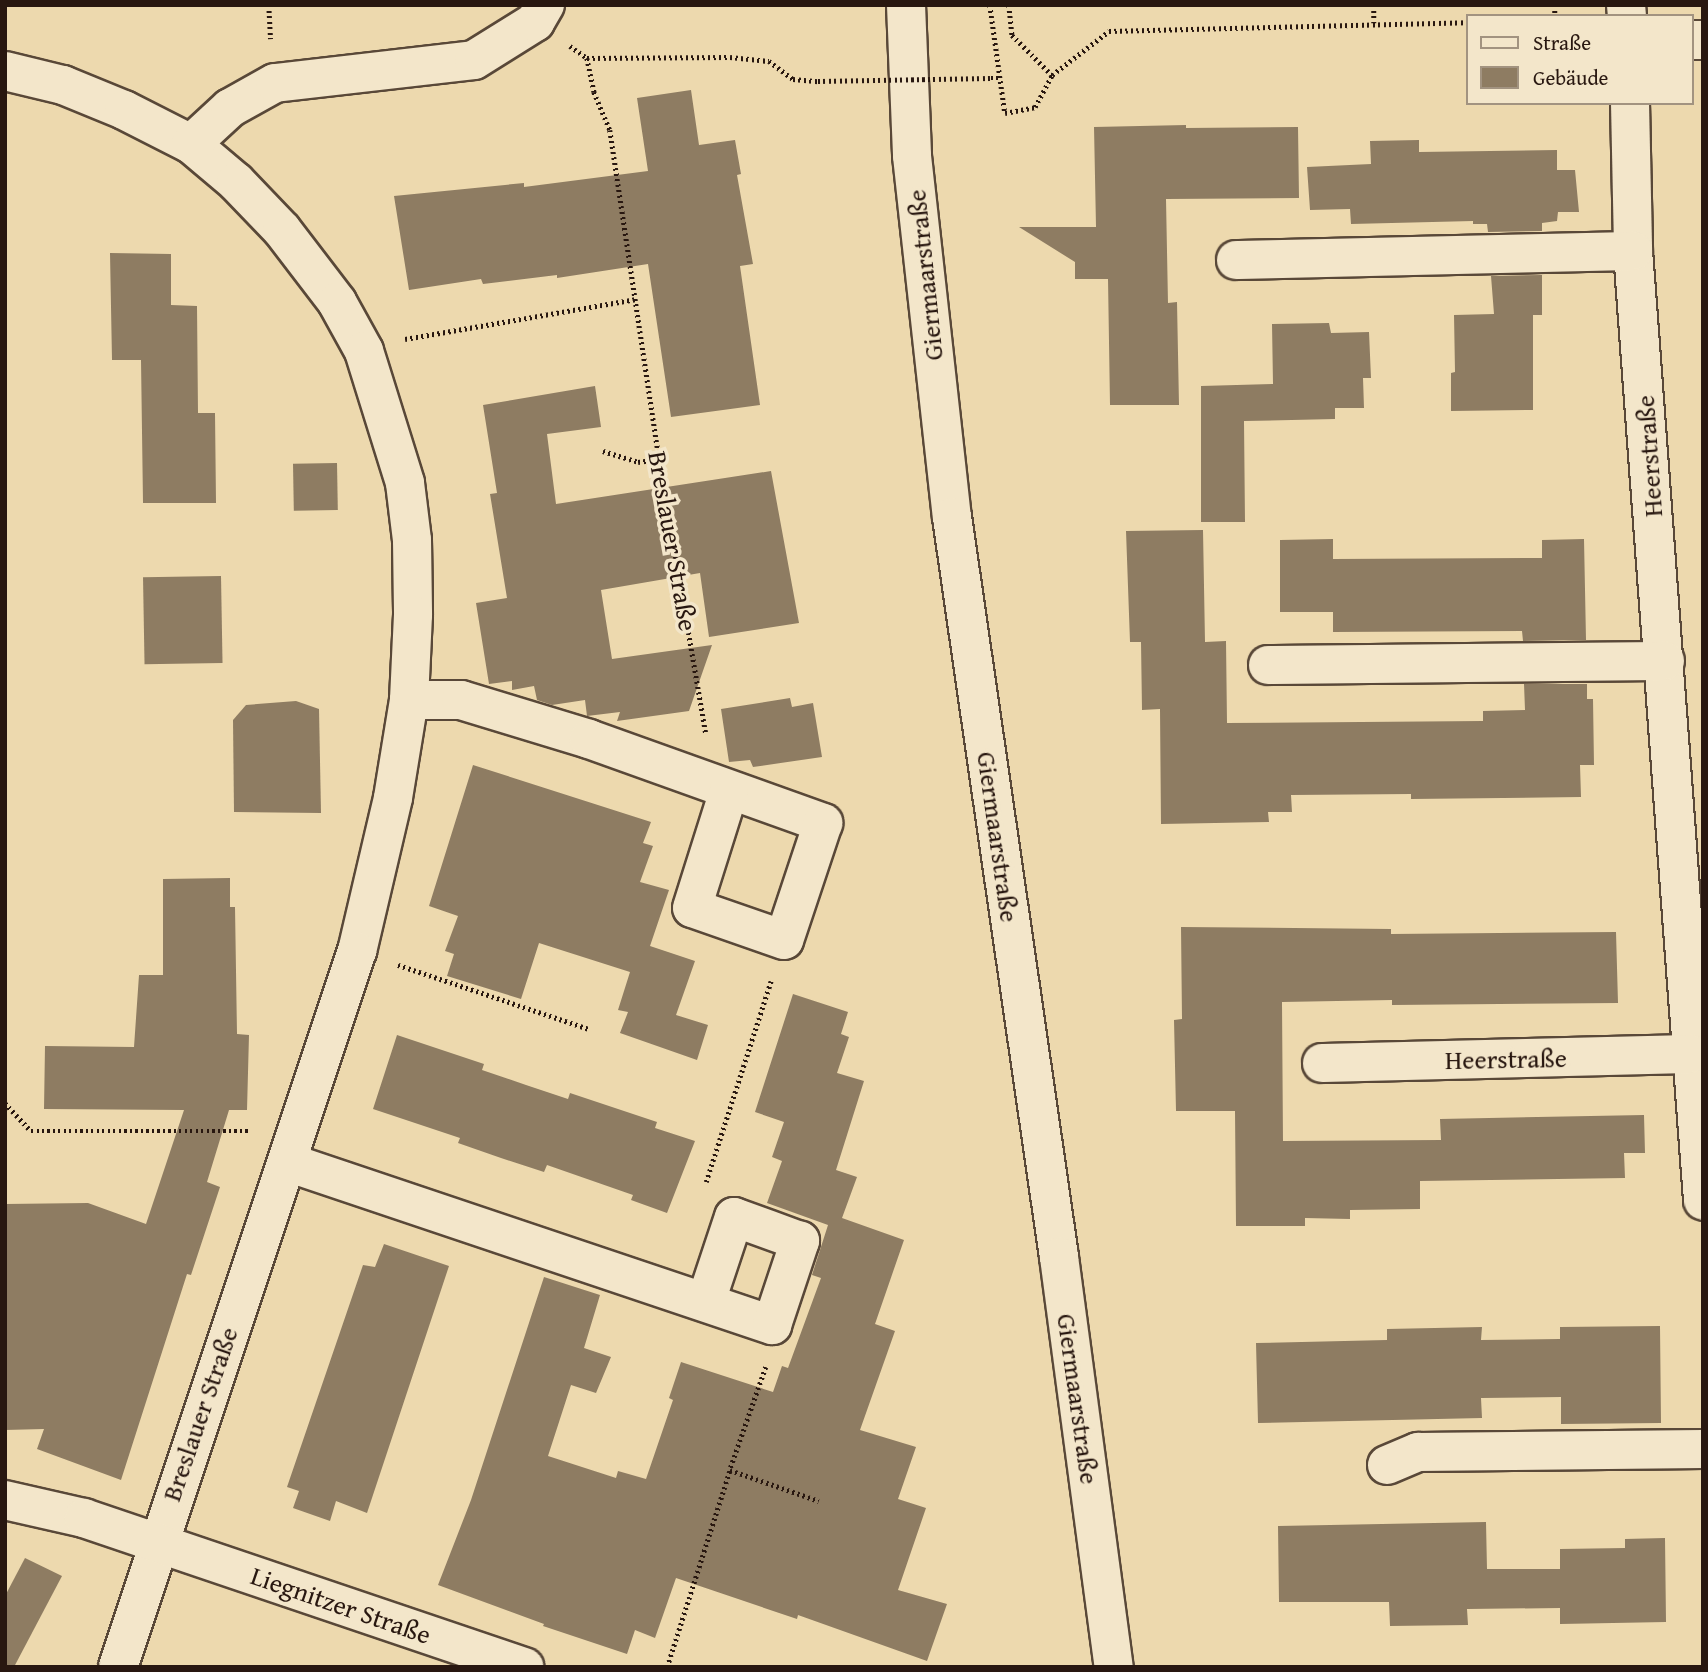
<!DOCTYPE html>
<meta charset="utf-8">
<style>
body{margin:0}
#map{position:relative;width:1708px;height:1672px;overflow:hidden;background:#edd9ae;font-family:"Gentium Book Plus",serif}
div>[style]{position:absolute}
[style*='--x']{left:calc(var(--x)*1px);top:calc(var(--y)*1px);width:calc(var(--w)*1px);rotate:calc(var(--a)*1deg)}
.building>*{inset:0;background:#8e7c62;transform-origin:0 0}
.path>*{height:4.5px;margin-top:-2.25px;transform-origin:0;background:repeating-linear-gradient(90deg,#281710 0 2px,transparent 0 5.5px)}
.roads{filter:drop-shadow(2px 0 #594838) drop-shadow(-2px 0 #594838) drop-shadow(0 2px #594838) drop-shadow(0 -2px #594838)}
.minor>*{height:38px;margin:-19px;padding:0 19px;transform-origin:19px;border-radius:19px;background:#f3e6ca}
.secondary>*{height:38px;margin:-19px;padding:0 19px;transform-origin:19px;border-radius:19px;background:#f3e6ca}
.path-bridge>*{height:4.5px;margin-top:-2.25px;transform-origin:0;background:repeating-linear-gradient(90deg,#281710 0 2px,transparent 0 5.5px)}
span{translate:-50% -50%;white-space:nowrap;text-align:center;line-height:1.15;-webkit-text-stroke:7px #f3e6ca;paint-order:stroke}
.street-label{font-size:26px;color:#281710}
.frame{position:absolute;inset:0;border:7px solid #281710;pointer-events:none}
.legend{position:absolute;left:1466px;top:14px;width:228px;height:91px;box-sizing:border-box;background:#f3e6ca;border:2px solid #a29380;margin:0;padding:9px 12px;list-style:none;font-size:21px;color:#281710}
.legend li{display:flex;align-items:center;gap:14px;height:35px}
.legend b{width:35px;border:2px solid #a29380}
</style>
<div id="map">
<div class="building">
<div style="clip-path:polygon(691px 90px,699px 145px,735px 140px,741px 174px,737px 175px,753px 264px,740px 266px,760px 405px,671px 417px,648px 264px,557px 278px,557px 275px,483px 284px,481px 279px,409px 290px,394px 196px,524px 183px,524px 187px,648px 171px,637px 98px)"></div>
<div style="clip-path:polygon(1186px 125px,1186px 128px,1298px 127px,1299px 198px,1166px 199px,1168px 303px,1177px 302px,1179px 405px,1110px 405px,1108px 279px,1075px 279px,1075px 262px,1019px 227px,1096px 227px,1094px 127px)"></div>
<div style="clip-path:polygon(1419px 140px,1419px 152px,1557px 150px,1557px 170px,1575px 170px,1579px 212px,1558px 212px,1557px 221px,1542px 223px,1542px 231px,1488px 232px,1487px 224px,1473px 224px,1473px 221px,1351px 224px,1350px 209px,1310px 210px,1307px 167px,1371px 164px,1370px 141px)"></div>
<div style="clip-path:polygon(110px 253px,171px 254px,171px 305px,197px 306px,198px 413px,215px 413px,216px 503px,143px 503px,141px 360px,112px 360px)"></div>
<div style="clip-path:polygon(1542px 275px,1542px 315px,1533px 315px,1533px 410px,1451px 411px,1451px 373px,1455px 372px,1454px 315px,1494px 314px,1491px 276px)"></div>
<div style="clip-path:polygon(1329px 323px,1331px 333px,1369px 332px,1371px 378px,1363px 378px,1364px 408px,1335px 408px,1335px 419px,1244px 421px,1245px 522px,1201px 522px,1201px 386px,1273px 384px,1272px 324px)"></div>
<div style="clip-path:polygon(595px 386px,601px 427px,547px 434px,556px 504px,771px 471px,799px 623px,709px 637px,700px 573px,601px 590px,612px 659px,712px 645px,689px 711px,617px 721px,620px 712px,587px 716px,585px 700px,552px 705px,537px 700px,534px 686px,512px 690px,512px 681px,489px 684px,476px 603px,507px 598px,490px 494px,497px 493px,483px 405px)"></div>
<div style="left:337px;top:463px;width:47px;height:44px;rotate:89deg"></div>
<div style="clip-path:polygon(1203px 530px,1205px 642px,1226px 641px,1227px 723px,1483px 721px,1483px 711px,1525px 710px,1524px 684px,1587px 684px,1587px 699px,1593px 699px,1594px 765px,1580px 765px,1581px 797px,1411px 799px,1411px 794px,1291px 795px,1292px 812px,1268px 812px,1269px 822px,1161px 824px,1160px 709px,1142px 710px,1141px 642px,1130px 642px,1126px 531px)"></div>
<div style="clip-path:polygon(1333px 539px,1333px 559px,1542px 558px,1542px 540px,1584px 539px,1586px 640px,1523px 641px,1522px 631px,1333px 632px,1333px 612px,1280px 612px,1280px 540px)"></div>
<div style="left:221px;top:576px;width:87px;height:78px;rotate:89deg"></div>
<div style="clip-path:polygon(790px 698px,792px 707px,813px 703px,822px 757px,753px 767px,750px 760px,729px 762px,721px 709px)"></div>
<div style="clip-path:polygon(296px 701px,319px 709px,321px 813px,234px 812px,233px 720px,246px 705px)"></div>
<div style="clip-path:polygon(473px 765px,651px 822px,643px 843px,653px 846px,640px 882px,669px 890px,650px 946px,695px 961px,676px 1015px,708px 1025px,697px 1060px,620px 1033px,628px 1012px,618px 1010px,630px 972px,539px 943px,521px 999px,447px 976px,454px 954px,445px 951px,458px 916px,429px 906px)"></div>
<div style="clip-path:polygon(230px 878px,230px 907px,235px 907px,237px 1034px,249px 1035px,247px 1110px,229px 1110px,207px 1182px,220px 1187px,191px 1275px,187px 1274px,121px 1480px,37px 1449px,44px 1429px,5px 1430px,5px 1204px,88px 1203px,146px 1224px,184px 1110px,44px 1109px,45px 1046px,134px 1047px,139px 975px,163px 975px,163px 879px)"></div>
<div style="clip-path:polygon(1181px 927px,1391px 929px,1391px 934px,1616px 932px,1618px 1003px,1392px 1005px,1392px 1000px,1282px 1002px,1283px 1141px,1441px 1140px,1440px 1119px,1644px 1115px,1645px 1153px,1624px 1153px,1625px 1178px,1420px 1181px,1420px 1209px,1350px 1210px,1350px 1219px,1305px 1218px,1305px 1226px,1236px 1226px,1235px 1111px,1176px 1111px,1174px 1020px,1182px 1019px)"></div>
<div style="clip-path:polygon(793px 994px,848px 1012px,841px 1034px,849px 1037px,837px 1073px,864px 1081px,836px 1170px,857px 1177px,842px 1218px,904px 1240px,875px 1324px,895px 1331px,860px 1430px,916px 1447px,898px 1499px,926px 1508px,898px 1590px,947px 1604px,927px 1661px,798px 1615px,797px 1619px,676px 1578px,655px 1638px,635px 1630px,627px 1654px,543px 1626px,544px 1624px,438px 1585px,471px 1500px,544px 1277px,600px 1295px,584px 1348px,611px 1357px,596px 1393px,571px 1385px,548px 1456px,616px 1478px,618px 1471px,646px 1479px,673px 1400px,669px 1398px,681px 1362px,773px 1392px,782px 1366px,788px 1368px,821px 1278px,812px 1275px,828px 1225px,767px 1203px,782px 1161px,772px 1157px,784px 1122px,755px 1112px)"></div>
<div style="clip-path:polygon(397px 1035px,484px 1064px,482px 1070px,526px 1085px,568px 1099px,570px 1093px,657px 1122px,655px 1128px,695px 1141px,667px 1213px,631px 1200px,633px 1195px,547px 1165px,544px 1172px,501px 1158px,458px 1143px,460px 1138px,373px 1109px)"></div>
<div style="clip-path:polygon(384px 1244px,449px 1266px,367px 1513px,336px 1501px,330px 1521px,293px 1508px,299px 1491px,287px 1487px,363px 1265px,375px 1267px)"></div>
<div style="clip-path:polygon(1660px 1326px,1661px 1423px,1561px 1424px,1561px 1397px,1481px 1398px,1482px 1418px,1258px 1423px,1256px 1343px,1387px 1340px,1387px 1329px,1482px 1327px,1481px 1340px,1560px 1339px,1560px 1327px)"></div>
<div style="clip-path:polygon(1486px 1522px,1487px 1569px,1560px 1569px,1560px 1549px,1625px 1548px,1625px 1539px,1665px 1538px,1666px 1622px,1560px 1624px,1560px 1608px,1467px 1609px,1468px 1625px,1390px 1626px,1389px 1602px,1279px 1602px,1278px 1526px)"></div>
<div style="clip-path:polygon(25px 1558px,62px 1576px,14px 1667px,5px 1667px,5px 1596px)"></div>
</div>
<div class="path">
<div style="--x:269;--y:5;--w:34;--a:87"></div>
<div style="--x:990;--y:5;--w:109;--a:82.1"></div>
<div style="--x:1005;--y:113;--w:31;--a:-11"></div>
<div style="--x:1035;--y:107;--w:36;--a:-62"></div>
<div style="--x:1009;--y:5;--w:30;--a:84"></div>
<div style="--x:1012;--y:35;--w:57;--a:45"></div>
<div style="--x:1052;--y:75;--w:72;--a:-37.7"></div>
<div style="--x:1109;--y:31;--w:359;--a:-1.4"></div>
<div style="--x:1374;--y:5;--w:18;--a:90"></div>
<div style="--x:1555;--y:5;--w:11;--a:90"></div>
<div style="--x:570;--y:46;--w:21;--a:35"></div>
<div style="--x:587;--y:58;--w:35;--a:78"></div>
<div style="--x:594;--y:92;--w:41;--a:67.2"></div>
<div style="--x:610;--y:130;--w:333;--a:81.5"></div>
<div style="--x:659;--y:459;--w:280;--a:80.3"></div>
<div style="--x:587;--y:58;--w:143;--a:-0.4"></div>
<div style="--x:730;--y:57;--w:39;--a:6"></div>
<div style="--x:769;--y:61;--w:30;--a:37"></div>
<div style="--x:793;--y:79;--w:25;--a:5"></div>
<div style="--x:991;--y:78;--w:11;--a:0"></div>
<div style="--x:405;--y:339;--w:235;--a:-9.8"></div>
<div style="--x:603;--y:451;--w:37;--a:17"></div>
<div style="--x:638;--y:462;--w:21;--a:-8"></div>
<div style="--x:398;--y:965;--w:201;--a:18.5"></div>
<div style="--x:5;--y:1103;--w:38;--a:47"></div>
<div style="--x:31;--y:1131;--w:220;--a:0"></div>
<div style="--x:706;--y:1182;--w:211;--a:-72.1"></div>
<div style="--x:766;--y:1367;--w:109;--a:109.3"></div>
<div style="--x:730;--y:1470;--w:94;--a:19.2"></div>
<div style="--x:667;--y:1667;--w:207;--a:-72.3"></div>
</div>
<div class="roads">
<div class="minor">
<div style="--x:1626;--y:5;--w:11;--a:85"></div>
<div style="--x:1692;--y:40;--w:11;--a:0"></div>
<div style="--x:5;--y:71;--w:60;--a:13.6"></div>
<div style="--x:63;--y:85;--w:66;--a:22.3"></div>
<div style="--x:124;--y:110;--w:75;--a:26.9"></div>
<div style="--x:191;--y:144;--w:59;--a:40.2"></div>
<div style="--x:236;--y:182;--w:66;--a:46.2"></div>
<div style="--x:282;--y:230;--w:91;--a:52.6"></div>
<div style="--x:337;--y:302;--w:56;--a:61.1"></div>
<div style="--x:364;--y:351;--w:138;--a:72.7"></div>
<div style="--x:405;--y:483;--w:57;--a:83"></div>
<div style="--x:412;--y:540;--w:75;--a:89.2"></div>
<div style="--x:413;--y:615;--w:85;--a:92.7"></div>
<div style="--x:409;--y:700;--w:99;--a:99.3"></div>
<div style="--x:393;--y:798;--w:157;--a:103.2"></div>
<div style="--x:357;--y:951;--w:755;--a:108.46"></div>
<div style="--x:1630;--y:103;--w:148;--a:88.8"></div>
<div style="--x:1633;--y:251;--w:952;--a:85.78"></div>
<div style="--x:191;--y:144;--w:53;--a:-42.7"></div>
<div style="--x:230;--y:108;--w:51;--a:-29.1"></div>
<div style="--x:275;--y:83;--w:200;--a:-6.6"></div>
<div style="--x:474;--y:60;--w:72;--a:-31.9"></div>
<div style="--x:535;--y:22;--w:20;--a:-60"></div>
<div style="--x:1236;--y:260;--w:397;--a:-1.3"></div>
<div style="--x:1268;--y:665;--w:397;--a:-0.6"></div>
<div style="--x:409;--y:700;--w:52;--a:0"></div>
<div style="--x:461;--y:700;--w:134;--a:16.9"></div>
<div style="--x:589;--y:739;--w:249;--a:19.7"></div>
<div style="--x:823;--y:823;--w:123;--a:108.4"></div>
<div style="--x:784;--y:940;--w:97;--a:-160.8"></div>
<div style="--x:692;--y:908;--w:123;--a:-72.5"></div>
<div style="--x:1322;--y:1063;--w:368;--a:-1.4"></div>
<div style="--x:287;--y:1162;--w:512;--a:18.58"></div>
<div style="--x:772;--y:1325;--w:89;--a:-71.6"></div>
<div style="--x:800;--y:1241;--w:70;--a:-160"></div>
<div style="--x:734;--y:1217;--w:89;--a:108.4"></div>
<div style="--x:1387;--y:1465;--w:34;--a:-23"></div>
<div style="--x:1418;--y:1452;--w:285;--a:-0.6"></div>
<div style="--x:5;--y:1500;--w:81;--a:12.8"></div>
<div style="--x:84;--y:1518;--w:465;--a:18.7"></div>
</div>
<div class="secondary">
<div style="--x:906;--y:5;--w:151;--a:87.7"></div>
<div style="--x:912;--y:156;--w:363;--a:83.7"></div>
<div style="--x:952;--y:517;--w:748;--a:81.77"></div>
<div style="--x:1059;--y:1257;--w:414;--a:82.4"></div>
</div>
</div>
<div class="path-bridge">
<div style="--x:818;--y:81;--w:173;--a:-1"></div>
</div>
<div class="street-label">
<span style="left:925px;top:275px;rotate:-96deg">Giermaarstraße</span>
<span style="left:1649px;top:456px;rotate:-94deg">Heerstraße</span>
<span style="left:673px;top:541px;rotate:80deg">Breslauer Straße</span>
<span style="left:998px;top:837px;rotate:82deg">Giermaarstraße</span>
<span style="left:1506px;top:1059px;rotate:-1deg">Heerstraße</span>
<span style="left:1078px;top:1399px;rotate:82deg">Giermaarstraße</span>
<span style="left:200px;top:1414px;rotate:-71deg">Breslauer Straße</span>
<span style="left:341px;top:1605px;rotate:19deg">Liegnitzer Straße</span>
</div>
<div class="frame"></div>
<ul class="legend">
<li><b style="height:9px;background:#f3e6ca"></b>Straße</li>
<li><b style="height:19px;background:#8e7c62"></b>Gebäude</li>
</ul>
</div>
